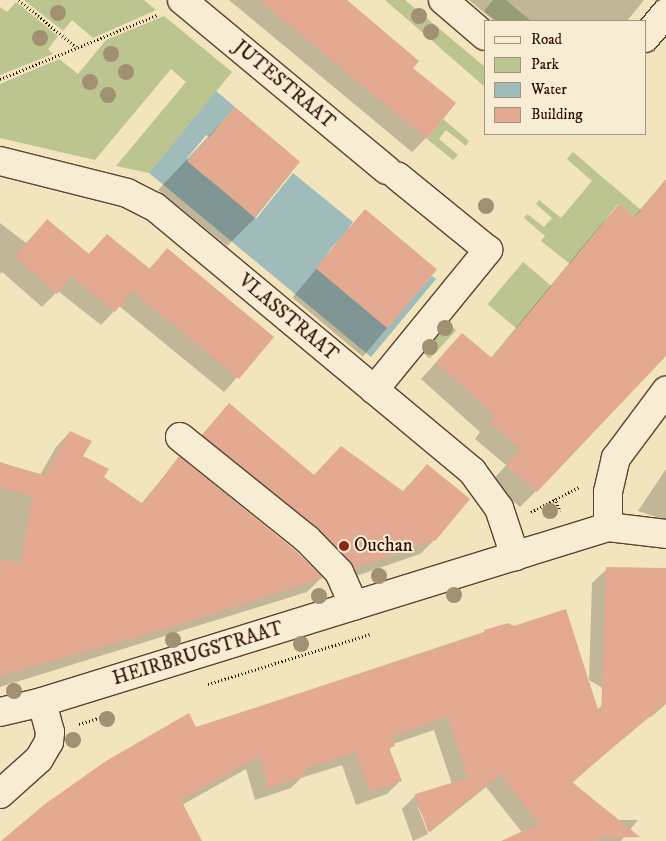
<!DOCTYPE html>
<style>
body{margin:0}
#map{position:relative;width:666px;height:841px;overflow:hidden;background:#f2e4bd;font-family:"IM FELL DW Pica",serif}
div>[style]{position:absolute}
[style*='--x']{left:calc(var(--x)*1px);top:calc(var(--y)*1px);width:calc(var(--w)*1px);rotate:calc(var(--a)*1deg)}
.green>*{inset:0;background:#bcc490;transform-origin:0 0}
.water>*{inset:0;background:#9fbcbb}
.shadow>*{inset:0;background:#0003;transform-origin:0 0}
.building>*{inset:0;background:#e3aa91;transform-origin:0 0}
.path>*{height:3px;margin-top:-1.5px;transform-origin:0;background:repeating-linear-gradient(90deg,#2d0c02 0 1px,transparent 0 3.5px)}
.roads{filter:drop-shadow(1px 0 #5e4231) drop-shadow(-1px 0 #5e4231) drop-shadow(0 1px #5e4231) drop-shadow(0 -1px #5e4231)}
.minor>*{height:28px;margin:-14px;padding:0 14px;transform-origin:14px;border-radius:14px;background:#f7edd4}
.tertiary>*{height:28px;margin:-14px;padding:0 14px;transform-origin:14px;border-radius:14px;background:#f7edd4}
.trees>*{width:16px;height:16px;margin:-8px;border-radius:50%;background:#a19072}
.dots>*{width:14px;height:14px;translate:-50% -50%;box-sizing:border-box;border:2px solid #f7edd4;border-radius:50%}
span{translate:-50% -50%;white-space:nowrap;text-align:center;line-height:1.15;-webkit-text-stroke:4px #f7edd4;paint-order:stroke}
.street-label{font-size:19px;color:#2d0c02}
.poi-label{font-size:19px;color:#2d0c02}
.left{translate:0 -50%;text-align:left}
.legend{position:absolute;left:484px;top:20px;width:162px;height:115px;box-sizing:border-box;background:#f7edd4;border:1px solid #a69380;margin:0;padding:6px 9px;list-style:none;font-size:15px;color:#2d0c02}
.legend li{display:flex;align-items:center;gap:10px;height:25px}
.legend b{width:25px;border:1px solid #a69380}
</style>
<div id="map">
<div class="green">
<div style="clip-path:polygon(24px 0,144px 0,156px 10px,93px 38px,72px 20px,63px 31px)"></div>
<div style="clip-path:polygon(385px 0,405px 0,485px 67px,485px 87px)"></div>
<div style="clip-path:polygon(493px 0,506px 0,531px 21px,496px 21px,484px 11px)"></div>
<div style="clip-path:polygon(16px 2px,58px 36px,48px 49px,53px 54px,0 75px,0 7px,7px 12px)"></div>
<div style="clip-path:polygon(164px 16px,232px 72px,149px 173px,116px 166px,186px 82px,171px 69px,95px 160px,0 138px,0 84px,59px 59px,78px 74px,106px 40px)"></div>
<div style="clip-path:polygon(443px 119px,469px 141px,466px 146px,446px 130px,439px 139px,458px 155px,453px 160px,427px 139px)"></div>
<div style="clip-path:polygon(573px 152px,641px 210px,635px 217px,618px 204px,570px 264px,541px 241px,545px 236px,524px 218px,527px 214px,544px 227px,552px 218px,536px 204px,539px 200px,561px 218px,592px 181px,567px 159px)"></div>
<div style="left:523px;top:262px;width:38px;height:55px;rotate:40deg"></div>
<div style="left:443px;top:318px;width:18px;height:39px;rotate:43deg"></div>
</div>
<div class="water">
<div style="clip-path:polygon(216px 91px,235px 107px,209px 137px,206px 135px,202px 140px,187px 158px,188px 162px,206px 177px,209px 175px,256px 219px,293px 173px,353px 222px,349px 227px,351px 230px,339px 244px,336px 243px,332px 247px,317px 269px,387px 327px,432px 276px,436px 279px,371px 357px,149px 173px)"></div>
</div>
<div class="shadow">
<div style="clip-path:polygon(229px 0,346px 0,417px 61px,412px 68px,426px 138px,412px 152px)"></div>
<div style="clip-path:polygon(469px 0,644px 0,627px 21px,494px 21px)"></div>
<div style="clip-path:polygon(235px 108px,291px 173px,255px 218px,227px 246px,158px 190px)"></div>
<div style="clip-path:polygon(666px 179px,666px 323px,536px 491px,520px 507px,491px 482px,506px 465px,475px 439px,480px 432px,421px 379px,462px 334px,490px 359px,603px 222px,619px 206px,633px 218px)"></div>
<div style="left:365px;top:211px;width:92px;height:113px;rotate:40deg"></div>
<div style="clip-path:polygon(47px 221px,88px 255px,107px 235px,148px 270px,167px 250px,272px 338px,224px 392px,119px 306px,101px 325px,58px 291px,42px 307px,2px 272px,0 274px,0 223px,26px 243px)"></div>
<div style="clip-path:polygon(229px 405px,314px 476px,402px 492px,427px 465px,435px 539px,420px 554px,339px 582px,188px 450px)"></div>
<div style="clip-path:polygon(70px 432px,81px 457px,102px 477px,141px 504px,179px 458px,321px 578px,307px 592px,0 687px,0 462px,40px 475px,56px 447px)"></div>
<div style="clip-path:polygon(666px 469px,666px 520px,638px 511px)"></div>
<div style="clip-path:polygon(607px 569px,666px 569px,666px 704px,651px 717px,589px 680px,592px 583px)"></div>
<div style="clip-path:polygon(508px 624px,597px 710px,602px 705px,633px 729px,572px 783px,617px 820px,638px 820px,621px 841px,529px 841px,486px 787px,430px 832px,416px 802px,428px 834px,413px 841px,402px 809px,416px 795px,452px 784px,434px 730px,393px 744px,389px 750px,401px 780px,387px 794px,356px 805px,342px 765px,301px 778px,291px 788px,255px 800px,246px 769px,182px 805px,189px 841px,5px 841px,195px 728px)"></div>
</div>
<div class="building">
<div style="clip-path:polygon(259px 0,347px 0,419px 61px,413px 68px,456px 103px,427px 139px)"></div>
<div style="left:235px;top:107px;width:85px;height:72px;rotate:40deg"></div>
<div style="clip-path:polygon(666px 180px,666px 356px,537px 492px,506px 465px,521px 449px,490px 422px,495px 416px,436px 362px,462px 333px,492px 358px,619px 204px,635px 217px)"></div>
<div style="left:365px;top:209px;width:94px;height:77px;rotate:40deg"></div>
<div style="clip-path:polygon(47px 219px,89px 254px,107px 234px,150px 269px,167px 248px,274px 337px,239px 379px,132px 291px,115px 312px,71px 276px,57px 294px,15px 257px)"></div>
<div style="clip-path:polygon(229px 403px,314px 475px,341px 446px,404px 492px,427px 464px,470px 499px,436px 540px,354px 568px,317px 527px,202px 435px)"></div>
<div style="clip-path:polygon(70px 431px,92px 441px,83px 456px,109px 469px,104px 477px,143px 504px,179px 456px,296px 551px,323px 578px,176px 626px,0 676px,0 559px,21px 563px,32px 496px,0 487px,0 463px,45px 475px)"></div>
<div style="clip-path:polygon(606px 567px,666px 568px,666px 703px,572px 782px,640px 837px,594px 838px,598px 841px,501px 841px,539px 824px,500px 774px,428px 832px,415px 794px,468px 778px,448px 717px,392px 736px,395px 746px,389px 748px,402px 781px,370px 792px,356px 752px,304px 769px,306px 775px,268px 788px,260px 756px,181px 800px,202px 841px,1px 841px,45px 804px,106px 761px,189px 713px,196px 727px,485px 633px,484px 630px,508px 623px,514px 626px,566px 609px,601px 719px)"></div>
</div>
<div class="path">
<div style="--x:19;--y:0;--w:74;--a:39.5"></div>
<div style="--x:0;--y:79;--w:170;--a:-22.2"></div>
<div style="--x:555;--y:498;--w:14;--a:69"></div>
<div style="--x:531;--y:512;--w:54;--a:-27.5"></div>
<div style="--x:208;--y:684;--w:170;--a:-17.1"></div>
<div style="--x:79;--y:724;--w:34;--a:-17"></div>
</div>
<div class="roads">
<div class="minor">
<div style="--x:182;--y:0;--w:266;--a:39.7"></div>
<div style="--x:443;--y:0;--w:55;--a:40.6"></div>
<div style="--x:645;--y:38;--w:33;--a:-50"></div>
<div style="--x:0;--y:161;--w:131;--a:14.1"></div>
<div style="--x:127;--y:193;--w:31;--a:27"></div>
<div style="--x:155;--y:207;--w:413;--a:39.8"></div>
<div style="--x:472;--y:471;--w:46;--a:53.9"></div>
<div style="--x:499;--y:508;--w:51;--a:71.6"></div>
<div style="--x:374;--y:390;--w:181;--a:-50.8"></div>
<div style="--x:488;--y:250;--w:117;--a:-140.9"></div>
<div style="--x:180;--y:437;--w:163;--a:38.8"></div>
<div style="--x:307;--y:539;--w:46;--a:45.9"></div>
<div style="--x:339;--y:572;--w:37;--a:66"></div>
<div style="--x:608;--y:527;--w:35;--a:-90"></div>
<div style="--x:608;--y:492;--w:35;--a:-77"></div>
<div style="--x:616;--y:458;--w:84;--a:-53.3"></div>
<div style="--x:0;--y:794;--w:52;--a:-41.9"></div>
<div style="--x:39;--y:759;--w:20;--a:-60"></div>
<div style="--x:49;--y:742;--w:10;--a:-84"></div>
<div style="--x:50;--y:732;--w:31;--a:-105"></div>
</div>
<div class="tertiary">
<div style="--x:0;--y:712;--w:43;--a:-13.4"></div>
<div style="--x:42;--y:702;--w:592;--a:-17.18"></div>
<div style="--x:608;--y:527;--w:58;--a:6.9"></div>
</div>
</div>
<div class="trees">
<div style="left:58px;top:13px"></div>
<div style="left:419px;top:16px"></div>
<div style="left:431px;top:32px"></div>
<div style="left:40px;top:38px"></div>
<div style="left:111px;top:54px"></div>
<div style="left:126px;top:72px"></div>
<div style="left:90px;top:82px"></div>
<div style="left:108px;top:95px"></div>
<div style="left:486px;top:206px"></div>
<div style="left:445px;top:328px"></div>
<div style="left:430px;top:347px"></div>
<div style="left:550px;top:511px"></div>
<div style="left:379px;top:576px"></div>
<div style="left:454px;top:595px"></div>
<div style="left:319px;top:596px"></div>
<div style="left:173px;top:640px"></div>
<div style="left:301px;top:644px"></div>
<div style="left:14px;top:691px"></div>
<div style="left:107px;top:719px"></div>
<div style="left:73px;top:740px"></div>
</div>
<div class="dots">
<div style="left:344px;top:546px;background:#8f2418"></div>
</div>
<div class="street-label">
<span style="left:284px;top:85px;rotate:40deg">JUTESTRAAT</span>
<span style="left:288px;top:318px;rotate:40deg">VLASSTRAAT</span>
<span style="left:198px;top:654px;rotate:-17deg">HEIRBRUGSTRAAT</span>
</div>
<div class="poi-label">
<span class="left" style="left:354px;top:546px">Ouchan</span>
</div>
<ul class="legend">
<li><b style="height:6px;background:#f7edd4"></b>Road</li>
<li><b style="height:14px;background:#bcc490"></b>Park</li>
<li><b style="height:14px;background:#9fbcbb"></b>Water</li>
<li><b style="height:14px;background:#e3aa91"></b>Building</li>
</ul>
</div>
